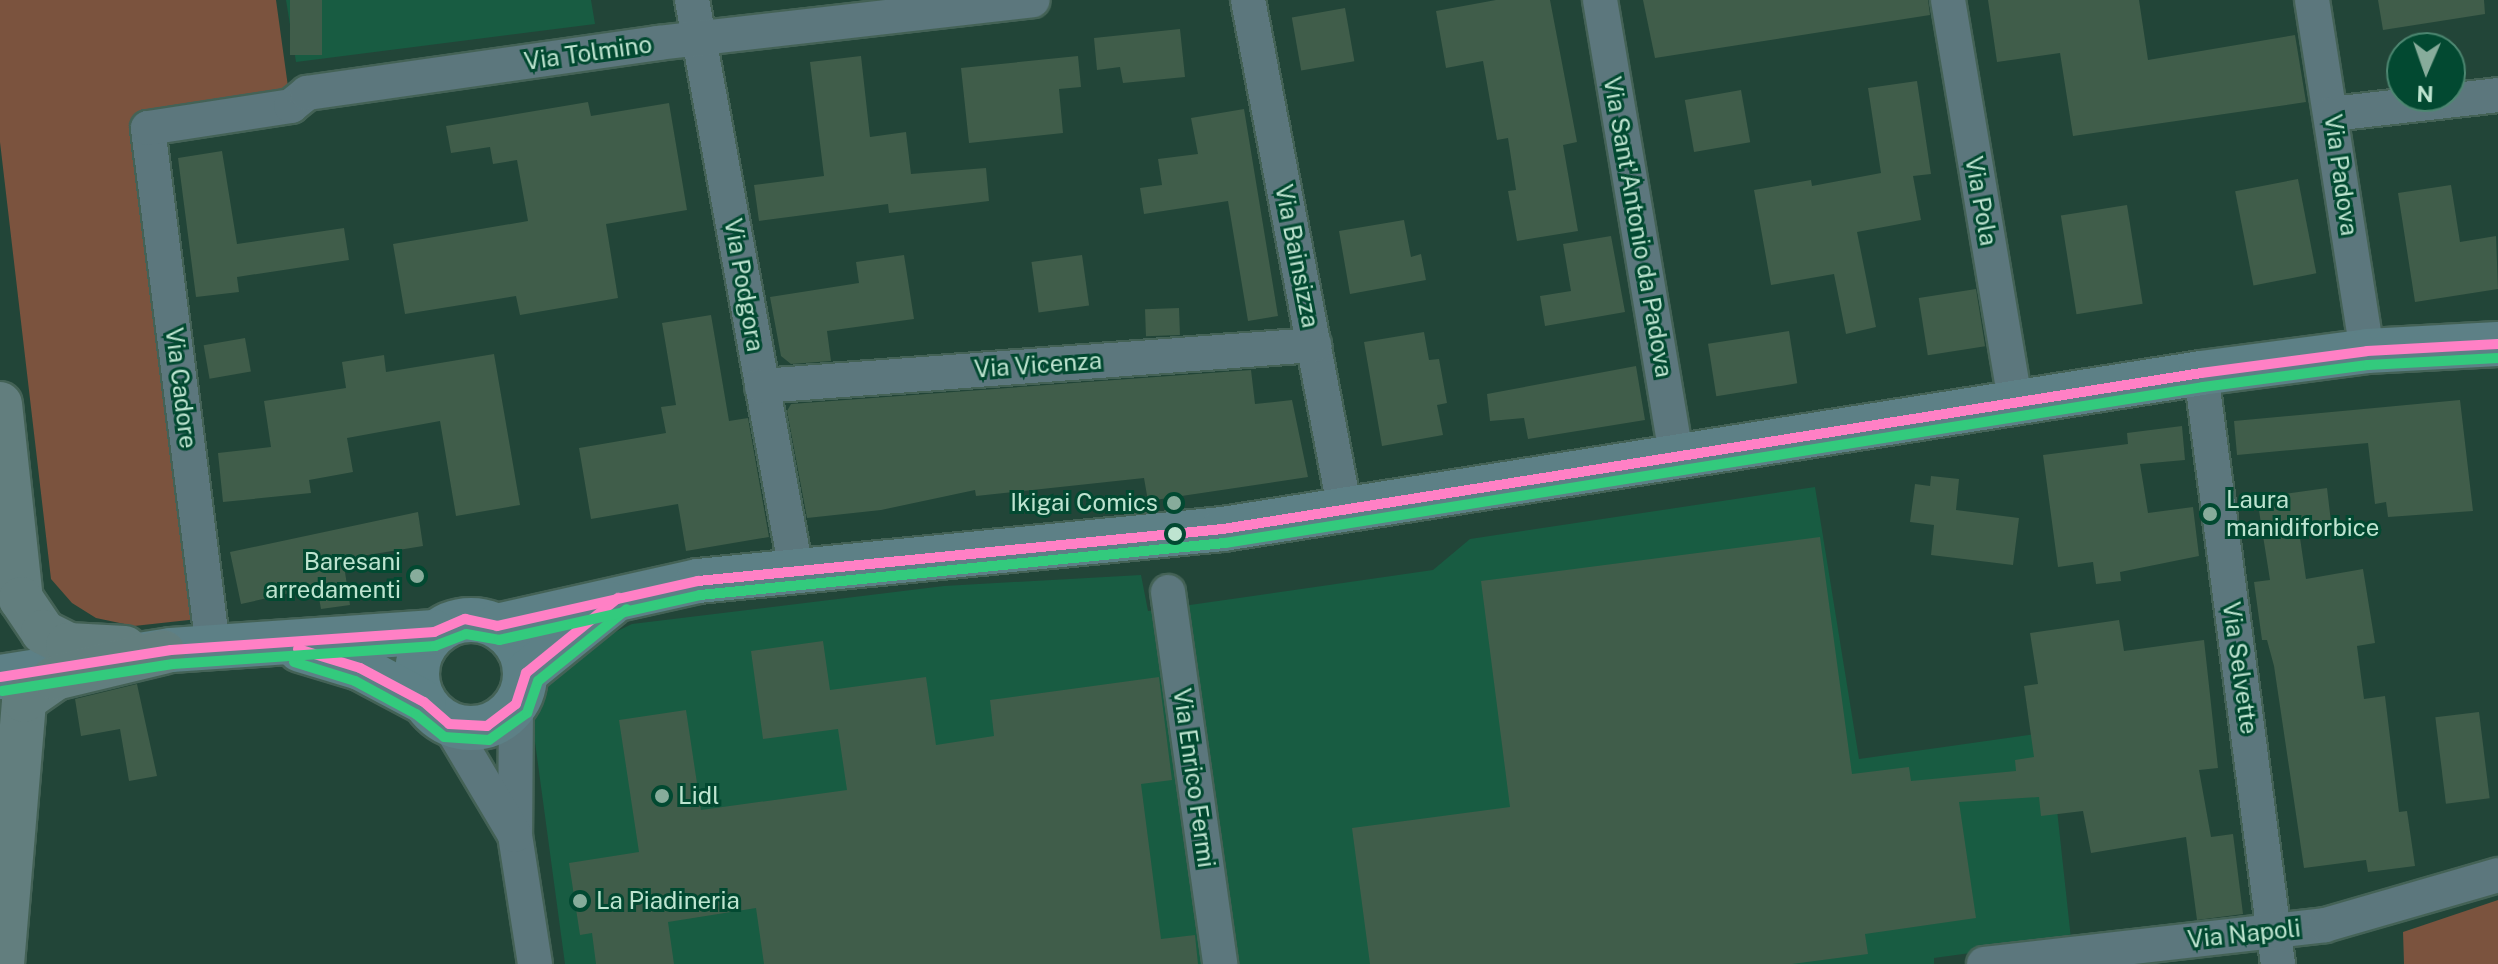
<!DOCTYPE html>
<style>
body{margin:0}
#map{position:relative;width:2498px;height:964px;overflow:hidden;background:#224538;font-family:"Public Sans",sans-serif}
div>[style]{position:absolute}
[style*='--x']{left:calc(var(--x)*1px);top:calc(var(--y)*1px);width:calc(var(--w)*1px);rotate:calc(var(--a)*1deg)}
.built>*{inset:0;background:#185c42}
.green>*{inset:0;background:#7b533e}
.building>*{inset:0;background:#405d4a;transform-origin:0 0}
.roads{filter:drop-shadow(2px 0 #446256) drop-shadow(-2px 0 #446256) drop-shadow(0 2px #446256) drop-shadow(0 -2px #446256)}
.street>*{height:34px;margin:-17px;padding:0 17px;transform-origin:17px;border-radius:17px;background:#5c777d}
.secondary>*{height:44px;margin:-22px;padding:0 22px;transform-origin:22px;border-radius:22px;background:#5d8086}
.secondary>.ring{margin:-22px;padding:0;box-sizing:content-box;background:none;border:44px solid #5d8086;border-radius:50%}
.highway>*{height:44px;margin:-22px;padding:0 22px;transform-origin:22px;border-radius:22px;background:#627e7e}
.bus-1>*{height:10px;margin:-5px;padding:0 5px;transform-origin:5px;border-radius:5px;background:#ff80c5}
.bus-2>*{height:10px;margin:-5px;padding:0 5px;transform-origin:5px;border-radius:5px;background:#33ca7d}
.dots>*{width:22px;height:22px;translate:-50% -50%;box-sizing:border-box;border:4px solid #024931;border-radius:50%}
span{translate:-50% -50%;white-space:nowrap;text-align:center;line-height:1.15;-webkit-text-stroke:6px #024931;paint-order:stroke}
.street-label{font-size:24px;color:#bee4d0}
.poi-label{font-size:24px;color:#bee4d0}
.left{translate:0 -50%;text-align:left}
.right{translate:-100% -50%;text-align:right}
.north{position:absolute;left:2386px;top:32px;width:80px;height:80px;box-sizing:border-box;background:#024931;border:2px solid #4d8771;border-radius:50%;rotate:182deg;font-size:22px;font-weight:700;line-height:32px;text-align:center;color:#bee4d0}
.north::after{content:'';display:block;margin:auto;width:28px;height:36px;background:#87ac9b;clip-path:polygon(50% 0,100% 100%,50% 72%,0 100%)}
</style>
<div id="map">
<div class="built">
<div style="clip-path:polygon(286px 0,591px 0,595px 24px,296px 62px)"></div>
<div style="clip-path:polygon(1815px 487px,1859px 759px,2043px 733px,2054px 782px,2071px 939px,1934px 958px,1934px 964px,565px 964px,530px 705px,576px 651px,632px 624px,944px 586px,1141px 575px,1148px 611px,1433px 570px,1470px 539px)"></div>
</div>
<div class="green">
<div style="clip-path:polygon(0 0,276px 0,289px 94px,131px 119px,198px 619px,134px 626px,96px 618px,72px 603px,51px 579px,0 142px)"></div>
<div style="clip-path:polygon(2498px 900px,2498px 964px,2404px 964px,2403px 932px)"></div>
</div>
<div class="building">
<div style="left:290px;top:0;width:32px;height:55px"></div>
<div style="clip-path:polygon(1496px 0,1550px 0,1577px 142px,1563px 145px,1578px 231px,1517px 241px,1508px 191px,1516px 190px,1508px 138px,1497px 140px,1483px 61px,1446px 68px,1436px 11px)"></div>
<div style="clip-path:polygon(1643px 0,1928px 0,1930px 15px,1655px 58px)"></div>
<div style="clip-path:polygon(1988px 0,2139px 0,2148px 60px,2295px 35px,2306px 102px,2073px 136px,2060px 53px,1997px 62px)"></div>
<div style="clip-path:polygon(2378px 0,2484px 0,2485px 14px,2383px 30px)"></div>
<div style="left:1345px;top:8px;width:54px;height:54px;rotate:80deg"></div>
<div style="clip-path:polygon(1180px 29px,1185px 77px,1123px 83px,1120px 67px,1097px 70px,1094px 38px)"></div>
<div style="clip-path:polygon(861px 56px,870px 137px,906px 132px,911px 174px,986px 168px,989px 201px,889px 213px,888px 204px,759px 221px,754px 185px,824px 176px,810px 62px)"></div>
<div style="clip-path:polygon(1078px 56px,1081px 87px,1059px 89px,1063px 133px,969px 143px,961px 68px)"></div>
<div style="clip-path:polygon(1917px 81px,1931px 174px,1913px 176px,1921px 220px,1857px 232px,1876px 327px,1846px 334px,1834px 274px,1771px 285px,1754px 190px,1811px 180px,1812px 186px,1881px 173px,1868px 88px)"></div>
<div style="left:1741px;top:90px;width:53px;height:57px;rotate:80deg"></div>
<div style="clip-path:polygon(588px 102px,591px 116px,669px 103px,687px 210px,606px 224px,618px 298px,520px 315px,516px 296px,405px 314px,393px 244px,528px 221px,517px 160px,493px 164px,490px 147px,451px 153px,446px 126px)"></div>
<div style="clip-path:polygon(1244px 109px,1278px 316px,1248px 321px,1228px 201px,1144px 214px,1140px 188px,1162px 185px,1158px 159px,1198px 154px,1191px 118px)"></div>
<div style="clip-path:polygon(222px 151px,237px 244px,344px 228px,349px 260px,237px 277px,239px 292px,196px 297px,178px 158px)"></div>
<div style="left:2298px;top:179px;width:96px;height:64px;rotate:79deg"></div>
<div style="clip-path:polygon(2451px 185px,2460px 242px,2496px 236px,2498px 289px,2415px 302px,2398px 193px)"></div>
<div style="left:2127px;top:205px;width:100px;height:67px;rotate:81deg"></div>
<div style="clip-path:polygon(1404px 220px,1411px 257px,1421px 254px,1426px 280px,1350px 294px,1339px 231px)"></div>
<div style="clip-path:polygon(1611px 236px,1625px 312px,1545px 326px,1540px 296px,1571px 291px,1563px 244px)"></div>
<div style="clip-path:polygon(904px 255px,914px 319px,827px 331px,831px 361px,791px 364px,781px 356px,770px 297px,859px 283px,856px 262px)"></div>
<div style="left:1082px;top:255px;width:51px;height:51px;rotate:82deg"></div>
<div style="left:1976px;top:289px;width:58px;height:58px;rotate:81deg"></div>
<div style="left:1179px;top:308px;width:27px;height:34px;rotate:88deg"></div>
<div style="clip-path:polygon(711px 315px,729px 421px,748px 418px,769px 537px,686px 551px,678px 504px,591px 519px,579px 448px,666px 433px,661px 407px,676px 405px,662px 323px)"></div>
<div style="left:1789px;top:331px;width:53px;height:82px;rotate:81deg"></div>
<div style="clip-path:polygon(1424px 332px,1429px 360px,1439px 359px,1447px 403px,1437px 405px,1443px 435px,1382px 446px,1364px 342px)"></div>
<div style="left:245px;top:338px;width:34px;height:42px;rotate:80deg"></div>
<div style="clip-path:polygon(494px 354px,520px 505px,456px 516px,440px 421px,347px 438px,353px 472px,309px 480px,311px 493px,223px 502px,218px 453px,271px 447px,264px 401px,346px 388px,342px 362px,384px 355px,386px 372px)"></div>
<div style="clip-path:polygon(1636px 366px,1645px 420px,1528px 439px,1524px 418px,1490px 421px,1487px 394px)"></div>
<div style="clip-path:polygon(1251px 370px,1255px 404px,1292px 400px,1308px 477px,1148px 501px,1144px 478px,976px 496px,975px 490px,881px 510px,807px 518px,787px 411px,791px 404px)"></div>
<div style="clip-path:polygon(2460px 400px,2473px 511px,2388px 517px,2386px 502px,2375px 504px,2368px 443px,2237px 455px,2234px 421px)"></div>
<div style="clip-path:polygon(2182px 426px,2185px 460px,2140px 464px,2148px 513px,2193px 507px,2199px 556px,2120px 572px,2121px 581px,2096px 584px,2093px 562px,2058px 567px,2043px 455px,2128px 444px,2127px 433px)"></div>
<div style="clip-path:polygon(1931px 476px,1959px 479px,1956px 510px,2019px 518px,2013px 565px,1931px 555px,1934px 525px,1910px 522px,1915px 484px,1930px 486px)"></div>
<div style="clip-path:polygon(2327px 488px,2331px 522px,2305px 525px,2305px 530px,2299px 531px,2306px 579px,2363px 569px,2375px 643px,2357px 646px,2364px 699px,2385px 696px,2399px 812px,2407px 811px,2415px 866px,2368px 872px,2366px 860px,2304px 868px,2274px 666px,2267px 640px,2262px 640px,2254px 582px,2270px 580px,2257px 498px)"></div>
<div style="clip-path:polygon(418px 512px,423px 546px,343px 559px,350px 605px,321px 609px,317px 587px,241px 604px,230px 552px)"></div>
<div style="clip-path:polygon(1820px 537px,1852px 774px,1909px 767px,1911px 781px,2016px 771px,2015px 760px,2034px 757px,2024px 686px,2038px 684px,2030px 633px,2119px 620px,2124px 651px,2204px 640px,2218px 768px,2199px 770px,2211px 837px,2233px 834px,2243px 914px,2197px 920px,2186px 837px,2091px 853px,2083px 811px,2041px 816px,2039px 797px,1959px 802px,1976px 918px,1865px 934px,1868px 954px,1792px 964px,1370px 964px,1352px 828px,1510px 807px,1481px 581px)"></div>
<div style="clip-path:polygon(823px 641px,830px 690px,926px 677px,936px 745px,994px 736px,990px 700px,1159px 677px,1172px 780px,1141px 784px,1161px 939px,1195px 935px,1198px 964px,764px 964px,756px 908px,668px 922px,674px 964px,596px 964px,592px 933px,580px 935px,569px 863px,639px 852px,619px 720px,686px 710px,701px 810px,847px 790px,838px 729px,763px 739px,751px 651px)"></div>
<div style="clip-path:polygon(137px 684px,157px 776px,129px 781px,120px 729px,81px 736px,75px 699px)"></div>
<div style="left:2479px;top:712px;width:87px;height:44px;rotate:83deg"></div>
</div>
<div class="roads">
<div class="street">
<div style="--x:692;--y:0;--w:579;--a:79.66"></div>
<div style="--x:1248;--y:0;--w:520;--a:79.25"></div>
<div style="--x:1600;--y:0;--w:460;--a:80.5"></div>
<div style="--x:1948;--y:0;--w:408;--a:80.5"></div>
<div style="--x:2312;--y:0;--w:355;--a:81.1"></div>
<div style="--x:2332;--y:114;--w:167;--a:-6.5"></div>
<div style="--x:2201;--y:373;--w:596;--a:82.58"></div>
<div style="--x:762;--y:386;--w:554;--a:-4.25"></div>
<div style="--x:1168;--y:592;--w:376;--a:82"></div>
<div style="--x:213;--y:648;--w:524;--a:-97.13"></div>
<div style="--x:148;--y:128;--w:145;--a:-8.7"></div>
<div style="--x:291;--y:106;--w:21;--a:-39"></div>
<div style="--x:307;--y:93;--w:355;--a:-8.1"></div>
<div style="--x:658;--y:43;--w:377;--a:-6.5"></div>
<div style="--x:516;--y:704;--w:131;--a:90.4"></div>
<div style="--x:515;--y:835;--w:131;--a:81.2"></div>
<div style="--x:449;--y:724;--w:129;--a:59.3"></div>
<div style="--x:1984;--y:964;--w:343;--a:-6.5"></div>
<div style="--x:2325;--y:925;--w:180;--a:-16.1"></div>
</div>
<div class="secondary">
<div class="ring" style="left:417px;top:620px;width:64px;height:64px"></div>
<div style="--x:497;--y:626;--w:206;--a:-12.6"></div>
<div style="--x:698;--y:581;--w:528;--a:-5.66"></div>
<div style="--x:1223;--y:529;--w:990;--a:-9.06"></div>
<div style="--x:2201;--y:373;--w:167;--a:-7.5"></div>
<div style="--x:2367;--y:351;--w:131;--a:-3.1"></div>
<div style="--x:300;--y:650;--w:63;--a:16.7"></div>
<div style="--x:360;--y:668;--w:72;--a:28"></div>
<div style="--x:526;--y:673;--w:109;--a:-39.1"></div>
<div style="--x:0;--y:677;--w:173;--a:-9"></div>
<div style="--x:171;--y:650;--w:264;--a:-3.9"></div>
</div>
<div class="highway">
<div style="--x:0;--y:404;--w:196;--a:83.9"></div>
<div style="--x:21;--y:599;--w:40;--a:56"></div>
<div style="--x:43;--y:632;--w:28;--a:27"></div>
<div style="--x:68;--y:645;--w:57;--a:3"></div>
<div style="--x:2;--y:964;--w:265;--a:-85.2"></div>
<div style="--x:24;--y:700;--w:38;--a:-35"></div>
<div style="--x:55;--y:678;--w:111;--a:-13.5"></div>
</div>
</div>
<div class="bus-1">
<div style="--x:298;--y:649;--w:65;--a:17"></div>
<div style="--x:360;--y:668;--w:72;--a:28"></div>
<div style="--x:424;--y:702;--w:33;--a:41"></div>
<div style="--x:449;--y:724;--w:38;--a:3"></div>
<div style="--x:487;--y:726;--w:36;--a:-37"></div>
<div style="--x:516;--y:704;--w:33;--a:-72"></div>
<div style="--x:526;--y:673;--w:119;--a:-39.2"></div>
<div style="--x:0;--y:677;--w:173;--a:-9"></div>
<div style="--x:171;--y:650;--w:264;--a:-3.9"></div>
<div style="--x:434;--y:632;--w:34;--a:-23"></div>
<div style="--x:465;--y:619;--w:33;--a:12"></div>
<div style="--x:497;--y:626;--w:206;--a:-12.6"></div>
<div style="--x:698;--y:581;--w:528;--a:-5.66"></div>
<div style="--x:1223;--y:529;--w:990;--a:-9.06"></div>
<div style="--x:2201;--y:373;--w:167;--a:-7.5"></div>
<div style="--x:2367;--y:351;--w:131;--a:-3.1"></div>
</div>
<div class="bus-2">
<div style="--x:294;--y:662;--w:64;--a:17.3"></div>
<div style="--x:355;--y:681;--w:69;--a:28.4"></div>
<div style="--x:416;--y:714;--w:36;--a:39"></div>
<div style="--x:444;--y:737;--w:45;--a:3.8"></div>
<div style="--x:489;--y:740;--w:47;--a:-35.4"></div>
<div style="--x:527;--y:713;--w:34;--a:-71"></div>
<div style="--x:538;--y:681;--w:114;--a:-39"></div>
<div style="--x:2;--y:691;--w:173;--a:-9"></div>
<div style="--x:173;--y:664;--w:263;--a:-3.9"></div>
<div style="--x:435;--y:646;--w:33;--a:-21"></div>
<div style="--x:466;--y:634;--w:34;--a:10"></div>
<div style="--x:499;--y:640;--w:206;--a:-12.6"></div>
<div style="--x:700;--y:595;--w:528;--a:-5.66"></div>
<div style="--x:1225;--y:543;--w:990;--a:-9.06"></div>
<div style="--x:2203;--y:387;--w:166;--a:-7.6"></div>
<div style="--x:2368;--y:365;--w:130;--a:-3.1"></div>
</div>
<div class="dots">
<div style="left:1174px;top:503px;background:#87ac9b"></div>
<div style="left:2210px;top:514px;background:#87ac9b"></div>
<div style="left:1175px;top:534px;background:#bee4d0"></div>
<div style="left:417px;top:576px;background:#87ac9b"></div>
<div style="left:662px;top:796px;background:#87ac9b"></div>
<div style="left:580px;top:901px;background:#87ac9b"></div>
</div>
<div class="street-label">
<span style="left:588px;top:53px;rotate:-8deg">Via Tolmino</span>
<span style="left:2341px;top:175px;rotate:82deg">Via Padova</span>
<span style="left:1981px;top:201px;rotate:80deg">Via Pola</span>
<span style="left:1638px;top:227px;rotate:80deg">Via Sant'Antonio da Padova</span>
<span style="left:1297px;top:256px;rotate:79deg">Via Bainsizza</span>
<span style="left:744px;top:285px;rotate:80deg">Via Podgora</span>
<span style="left:1038px;top:365px;rotate:-4deg">Via Vicenza</span>
<span style="left:181px;top:388px;rotate:83deg">Via Cadore</span>
<span style="left:2240px;top:668px;rotate:82deg">Via Selvette</span>
<span style="left:1194px;top:778px;rotate:82deg">Via Enrico Fermi</span>
<span style="left:2244px;top:934px;rotate:-6deg">Via Napoli</span>
</div>
<div class="poi-label">
<span class="left" style="left:2226px;top:514px">Laura<br>manidiforbice</span>
<span class="right" style="left:1158px;top:503px">Ikigai Comics</span>
<span class="right" style="left:401px;top:576px">Baresani<br>arredamenti</span>
<span class="left" style="left:678px;top:796px">Lidl</span>
<span class="left" style="left:596px;top:901px">La Piadineria</span>
</div>
<div class="north">N</div>
</div>
